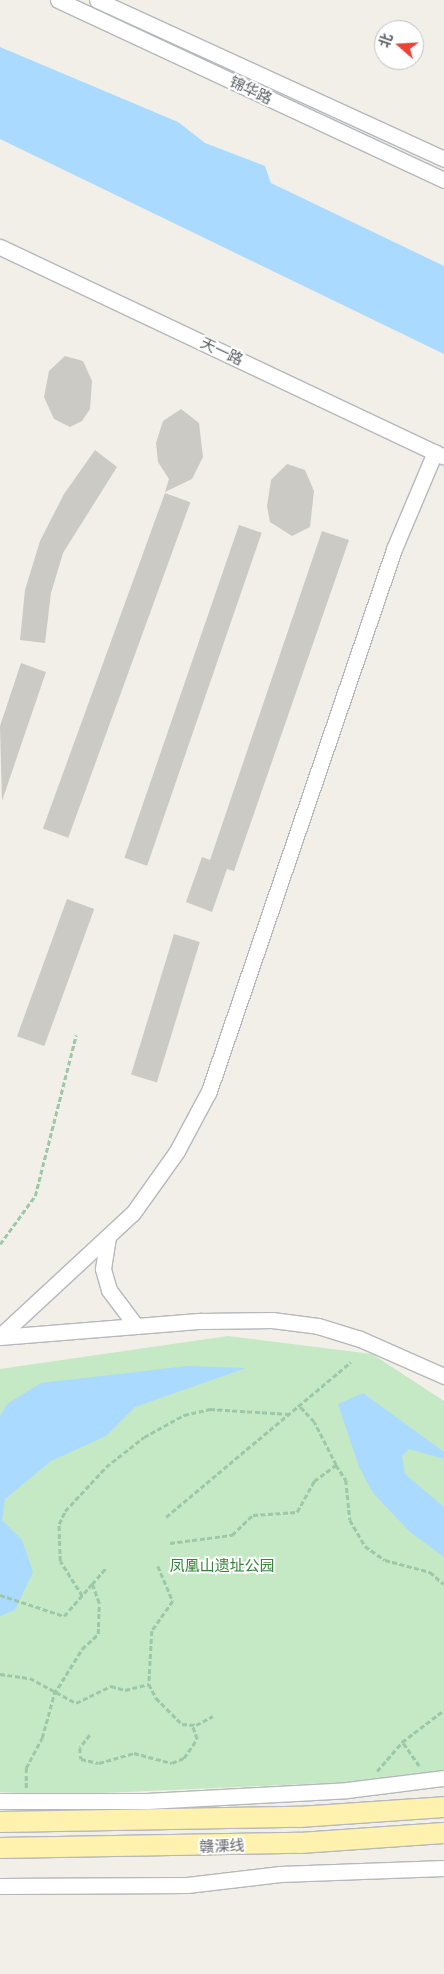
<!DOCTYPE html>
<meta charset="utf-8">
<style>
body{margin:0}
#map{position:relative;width:444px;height:1974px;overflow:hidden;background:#f1efe8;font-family:Poppins,"Noto Sans SC",sans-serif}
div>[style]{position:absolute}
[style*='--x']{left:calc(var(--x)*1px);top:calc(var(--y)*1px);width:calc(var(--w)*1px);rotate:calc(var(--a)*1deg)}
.green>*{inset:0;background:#c5e8c5}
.water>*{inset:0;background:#aadaff}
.building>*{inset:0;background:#cccac5;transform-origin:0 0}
.path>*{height:2.5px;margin-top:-1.25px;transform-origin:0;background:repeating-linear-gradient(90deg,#9cc7a9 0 5px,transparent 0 7.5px)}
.roads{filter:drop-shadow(1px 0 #b5b8bc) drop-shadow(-1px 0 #b5b8bc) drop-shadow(0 1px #b5b8bc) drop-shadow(0 -1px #b5b8bc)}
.tertiary>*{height:15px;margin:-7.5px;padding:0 7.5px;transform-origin:7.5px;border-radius:7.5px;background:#fff}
.primary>*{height:20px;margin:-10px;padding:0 10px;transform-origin:10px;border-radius:10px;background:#fff2af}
span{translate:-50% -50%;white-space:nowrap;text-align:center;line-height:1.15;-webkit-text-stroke:4px #fff;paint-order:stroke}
.street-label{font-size:15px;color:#5f6368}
.park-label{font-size:15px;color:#348238}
.north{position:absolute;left:374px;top:20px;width:50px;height:50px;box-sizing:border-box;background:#fff;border:1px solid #bfc1c3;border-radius:50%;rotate:289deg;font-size:14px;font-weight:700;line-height:20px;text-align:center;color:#5f6368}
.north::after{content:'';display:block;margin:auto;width:18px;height:22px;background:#ea4335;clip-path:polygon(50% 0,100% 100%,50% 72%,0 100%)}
</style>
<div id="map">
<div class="green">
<div style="clip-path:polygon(228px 1336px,372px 1354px,444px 1401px,444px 1778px,55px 1795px,0 1792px,0 1369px)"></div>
</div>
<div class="water">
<div style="clip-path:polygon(0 47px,178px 122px,205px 143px,265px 166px,271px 183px,444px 266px,444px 354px,0 139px)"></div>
<div style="clip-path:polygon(188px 1366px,246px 1368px,135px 1407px,106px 1436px,51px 1461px,5px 1499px,2px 1520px,22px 1540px,33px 1572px,15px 1610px,0 1616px,0 1416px,7px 1404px,41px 1383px)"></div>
<div style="clip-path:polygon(363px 1393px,444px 1452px,444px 1459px,409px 1449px,402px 1456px,405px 1474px,444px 1507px,444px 1557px,410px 1532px,373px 1493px,359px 1467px,338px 1404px)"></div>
</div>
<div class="building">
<div style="clip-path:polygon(65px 356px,83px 361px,92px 381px,90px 409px,82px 421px,70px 427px,54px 419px,44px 397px,49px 371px)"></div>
<div style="clip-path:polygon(181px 409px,199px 423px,203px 457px,192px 479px,165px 492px,169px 479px,158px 462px,156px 443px,163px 421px)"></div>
<div style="clip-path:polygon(95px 450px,117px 467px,63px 553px,51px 593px,45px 643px,20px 640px,25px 590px,40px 541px,64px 494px)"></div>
<div style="clip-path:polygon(287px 464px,305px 470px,314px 491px,310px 527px,292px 536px,270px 522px,267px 506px,271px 480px)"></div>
<div style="left:165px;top:493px;width:27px;height:357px;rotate:20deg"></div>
<div style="left:239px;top:525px;width:24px;height:352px;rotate:19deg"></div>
<div style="clip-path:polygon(322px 531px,349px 540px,234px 871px,227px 869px,212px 912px,186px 902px,202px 857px,210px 860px)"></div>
<div style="clip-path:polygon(21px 663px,46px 672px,2px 801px,0 726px)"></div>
<div style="left:67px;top:899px;width:29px;height:146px;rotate:20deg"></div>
<div style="left:174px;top:934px;width:27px;height:147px;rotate:17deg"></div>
</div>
<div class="path">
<div style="--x:0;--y:1244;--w:59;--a:-53.9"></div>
<div style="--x:35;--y:1196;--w:166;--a:-75.7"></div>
<div style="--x:336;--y:1465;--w:18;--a:56"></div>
<div style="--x:346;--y:1480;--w:40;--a:84.3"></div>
<div style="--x:350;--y:1520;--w:30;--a:60"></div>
<div style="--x:365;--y:1546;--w:24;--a:35"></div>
<div style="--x:385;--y:1560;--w:47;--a:14.9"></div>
<div style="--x:430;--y:1572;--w:18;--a:41"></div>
<div style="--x:166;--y:1517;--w:241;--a:-40"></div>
<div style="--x:170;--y:1543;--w:63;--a:-7.4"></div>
<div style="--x:232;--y:1535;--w:29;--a:-44"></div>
<div style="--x:253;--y:1515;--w:44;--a:-3.9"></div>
<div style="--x:297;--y:1512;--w:35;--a:-61"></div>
<div style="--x:314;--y:1481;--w:27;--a:-36"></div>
<div style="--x:336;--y:1465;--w:48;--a:-117.1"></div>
<div style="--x:314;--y:1422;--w:22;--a:-133"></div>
<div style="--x:158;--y:1566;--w:38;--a:67"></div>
<div style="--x:173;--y:1601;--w:37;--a:125"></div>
<div style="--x:152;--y:1631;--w:53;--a:93.2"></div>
<div style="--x:149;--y:1684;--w:16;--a:63"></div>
<div style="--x:156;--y:1698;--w:37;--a:45"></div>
<div style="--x:182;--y:1724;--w:14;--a:4"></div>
<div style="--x:196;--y:1725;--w:19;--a:-28"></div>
<div style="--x:0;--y:1595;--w:67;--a:18.2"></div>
<div style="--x:64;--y:1616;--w:43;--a:-48.8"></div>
<div style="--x:82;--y:1596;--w:41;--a:-122.2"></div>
<div style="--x:60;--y:1561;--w:37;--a:-92"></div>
<div style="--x:59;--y:1524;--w:14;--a:-65"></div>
<div style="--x:65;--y:1511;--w:60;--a:-47"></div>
<div style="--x:106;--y:1467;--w:48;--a:-38.3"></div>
<div style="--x:144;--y:1437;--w:46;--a:-28.8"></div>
<div style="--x:184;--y:1415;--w:27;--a:-13"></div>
<div style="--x:210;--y:1409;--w:79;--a:3.6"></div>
<div style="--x:0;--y:1674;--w:30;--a:8"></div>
<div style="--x:30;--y:1678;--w:52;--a:28.5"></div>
<div style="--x:76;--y:1703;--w:39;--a:-26"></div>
<div style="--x:111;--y:1686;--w:15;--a:16"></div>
<div style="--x:125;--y:1690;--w:25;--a:-14"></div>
<div style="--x:90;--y:1735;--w:16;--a:128"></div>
<div style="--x:80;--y:1748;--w:11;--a:85"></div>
<div style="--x:81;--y:1759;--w:18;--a:13"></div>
<div style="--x:99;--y:1763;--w:36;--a:-16"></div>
<div style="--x:134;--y:1753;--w:39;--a:15"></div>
<div style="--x:172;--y:1763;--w:13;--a:-23"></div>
<div style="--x:184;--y:1758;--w:23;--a:-56"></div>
<div style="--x:197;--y:1739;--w:15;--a:-110"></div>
<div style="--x:419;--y:1766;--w:29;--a:-125"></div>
<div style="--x:402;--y:1742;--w:53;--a:-37.3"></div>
<div style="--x:377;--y:1771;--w:38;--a:-49"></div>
<div style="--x:26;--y:1788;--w:20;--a:-90"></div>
<div style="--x:26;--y:1768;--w:34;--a:-62"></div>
<div style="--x:42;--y:1738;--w:46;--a:-74.7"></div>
<div style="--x:54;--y:1694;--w:53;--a:-58.1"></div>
<div style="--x:82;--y:1649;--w:22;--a:-43"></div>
<div style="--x:98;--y:1634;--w:31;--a:-88"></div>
<div style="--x:99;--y:1603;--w:20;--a:-110"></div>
<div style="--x:92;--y:1584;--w:21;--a:-49"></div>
</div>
<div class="roads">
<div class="tertiary">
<div style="--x:58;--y:0;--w:426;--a:25"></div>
<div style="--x:97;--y:0;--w:382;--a:24.6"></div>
<div style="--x:0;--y:247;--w:490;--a:25.3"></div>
<div style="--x:108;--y:1237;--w:32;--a:99"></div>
<div style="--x:103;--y:1269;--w:22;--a:74"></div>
<div style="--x:109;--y:1290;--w:45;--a:53.1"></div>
<div style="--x:0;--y:1336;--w:181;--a:-42.8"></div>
<div style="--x:133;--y:1213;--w:76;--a:-54.6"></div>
<div style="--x:177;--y:1151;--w:68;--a:-61.9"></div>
<div style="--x:209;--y:1091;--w:573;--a:-71.15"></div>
<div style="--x:394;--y:549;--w:105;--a:-67.1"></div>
<div style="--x:0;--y:1337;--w:202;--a:-4.6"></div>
<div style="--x:201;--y:1321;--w:71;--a:-0.8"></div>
<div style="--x:272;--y:1320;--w:46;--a:7.4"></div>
<div style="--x:318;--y:1326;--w:44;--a:17.2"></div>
<div style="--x:360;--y:1339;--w:92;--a:23.8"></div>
<div style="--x:0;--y:1801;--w:147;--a:0"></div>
<div style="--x:147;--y:1801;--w:200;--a:-3.1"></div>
<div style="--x:347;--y:1790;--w:98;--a:-7.1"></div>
<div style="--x:0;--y:1886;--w:187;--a:-0.3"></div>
<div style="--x:187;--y:1885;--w:94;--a:-6.7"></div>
<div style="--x:280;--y:1874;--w:164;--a:-2.1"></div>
</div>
<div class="primary">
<div style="--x:0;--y:1822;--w:299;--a:-1"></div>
<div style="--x:299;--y:1817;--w:145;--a:-3.9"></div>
<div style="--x:0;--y:1848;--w:300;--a:-1"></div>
<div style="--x:300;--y:1843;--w:144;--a:-4"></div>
</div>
</div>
<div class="street-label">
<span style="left:251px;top:90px;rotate:25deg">锦华路</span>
<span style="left:222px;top:351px;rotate:25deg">天一路</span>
<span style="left:222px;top:1846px;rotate:-2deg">赣溧线</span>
</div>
<div class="park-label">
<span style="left:222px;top:1566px">凤凰山遗址公园</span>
</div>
<div class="north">北</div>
</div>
